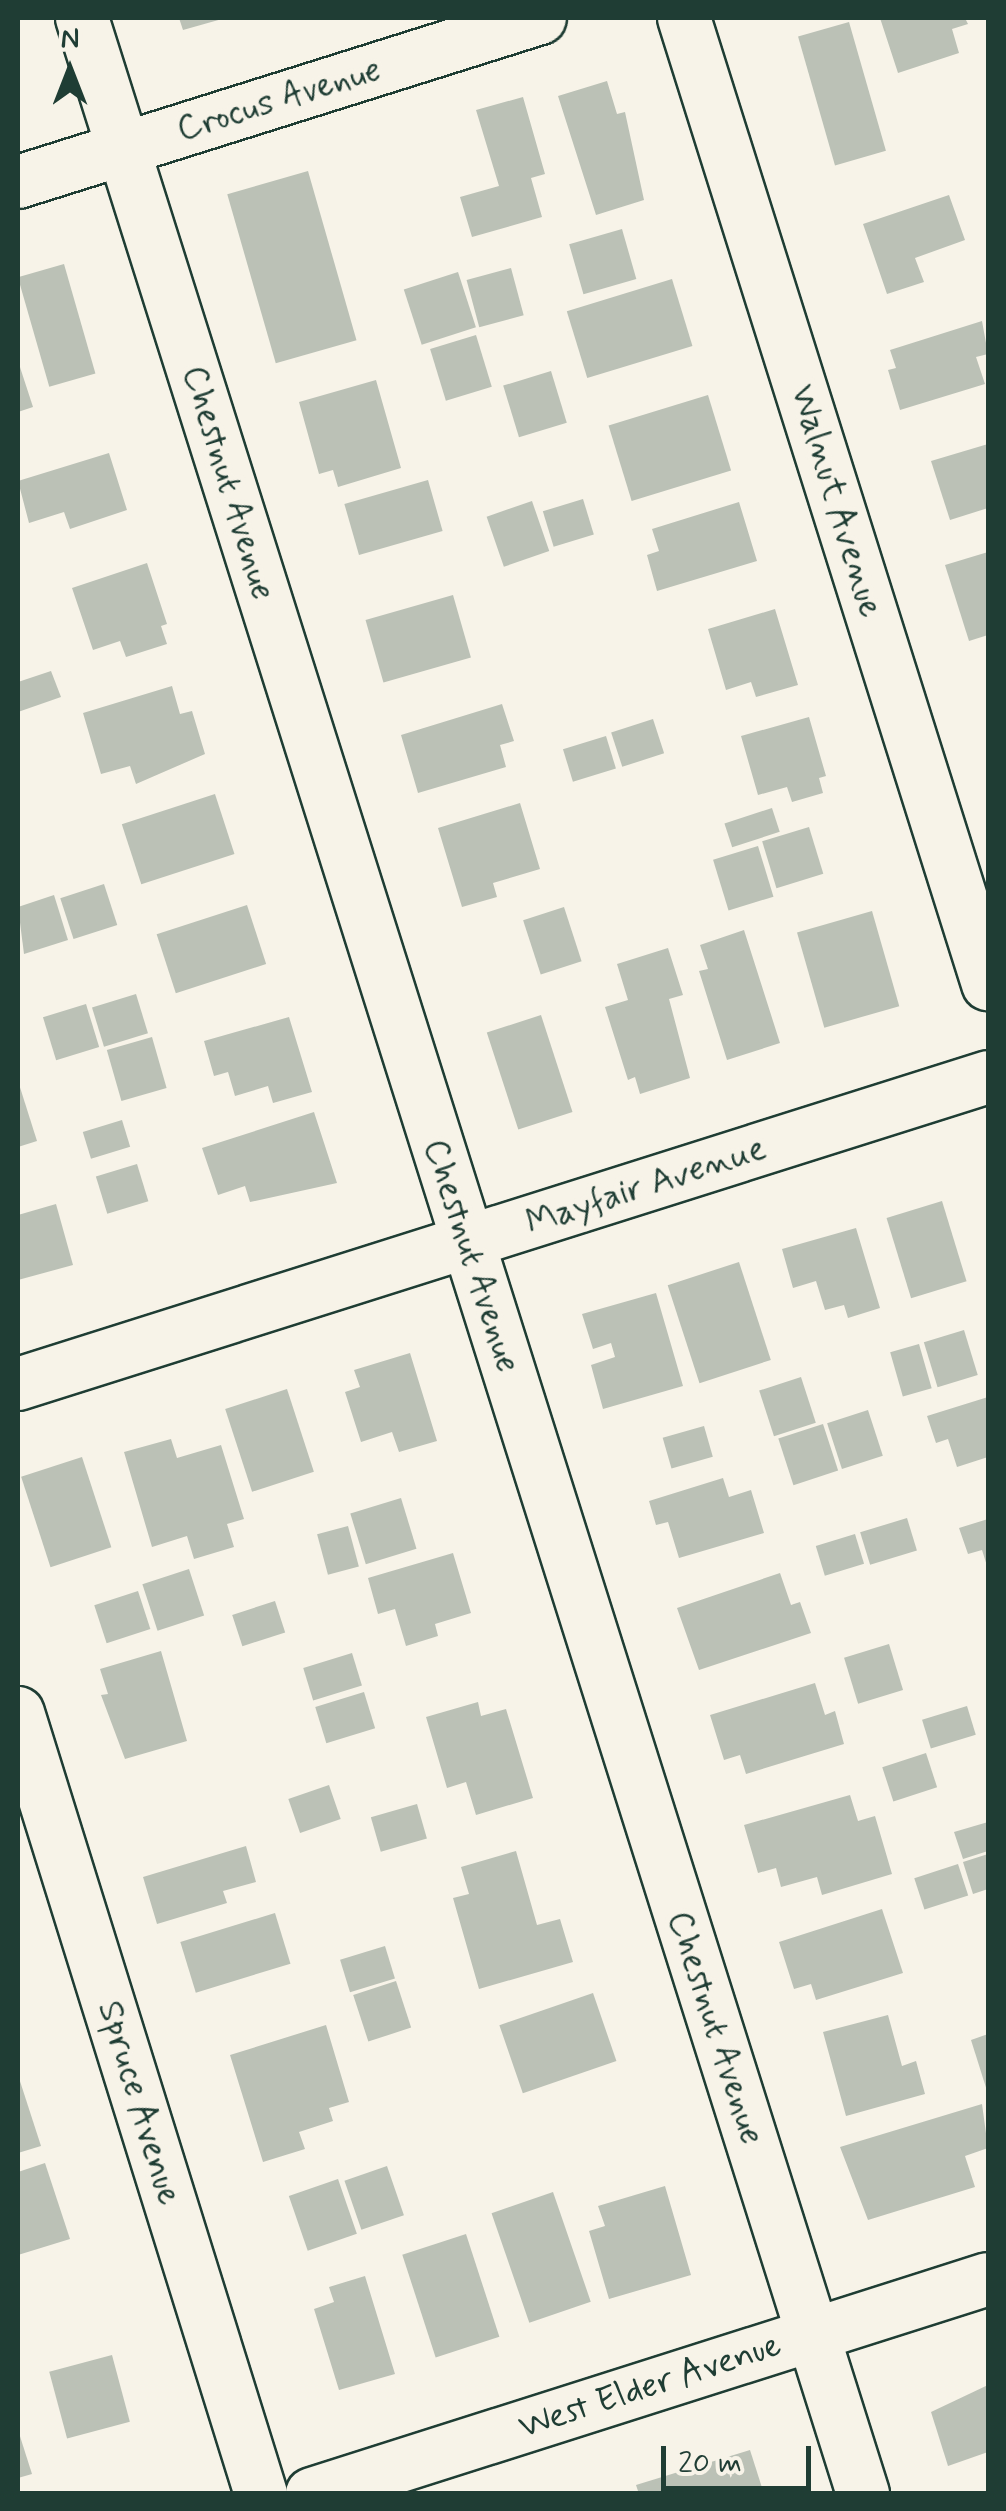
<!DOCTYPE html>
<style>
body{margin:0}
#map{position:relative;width:1006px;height:2511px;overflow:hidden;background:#f7f3e8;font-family:Mynerve,sans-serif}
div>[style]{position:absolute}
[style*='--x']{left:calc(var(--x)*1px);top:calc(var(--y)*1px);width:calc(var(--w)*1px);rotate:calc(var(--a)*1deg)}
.building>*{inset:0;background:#bbc1b6;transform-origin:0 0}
.roads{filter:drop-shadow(2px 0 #1f3d34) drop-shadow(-2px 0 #1f3d34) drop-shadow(0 2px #1f3d34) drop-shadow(0 -2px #1f3d34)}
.street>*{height:52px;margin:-26px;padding:0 26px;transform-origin:26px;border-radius:26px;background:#f7f3e8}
span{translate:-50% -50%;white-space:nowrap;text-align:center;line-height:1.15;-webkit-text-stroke:10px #f7f3e8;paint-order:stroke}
.street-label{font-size:35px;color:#1f3d34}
.frame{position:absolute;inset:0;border:20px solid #1f3d34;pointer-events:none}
.north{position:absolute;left:20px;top:20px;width:100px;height:100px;-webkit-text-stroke:8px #f7f3e8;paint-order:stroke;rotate:0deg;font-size:28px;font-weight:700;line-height:40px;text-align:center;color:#1f3d34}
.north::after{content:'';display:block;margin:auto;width:35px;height:45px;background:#1f3d34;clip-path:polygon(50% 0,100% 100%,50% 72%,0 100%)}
.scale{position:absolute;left:661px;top:2446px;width:150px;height:45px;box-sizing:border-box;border:5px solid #1f3d34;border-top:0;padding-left:12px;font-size:30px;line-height:35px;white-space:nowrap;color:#1f3d34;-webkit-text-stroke:8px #f7f3e8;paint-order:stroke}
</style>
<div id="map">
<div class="building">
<div style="clip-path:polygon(179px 18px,222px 18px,222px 19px,183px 30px)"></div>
<div style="clip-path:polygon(880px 18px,965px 18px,968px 24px,952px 29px,959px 53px,898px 73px)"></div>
<div style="left:849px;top:22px;width:134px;height:53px;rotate:74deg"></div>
<div style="clip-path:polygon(607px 81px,617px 114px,625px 112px,644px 200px,596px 215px,558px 96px)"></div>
<div style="clip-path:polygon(523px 97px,545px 174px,531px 178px,542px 217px,472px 237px,460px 197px,499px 186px,476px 110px)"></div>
<div style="left:308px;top:171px;width:176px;height:84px;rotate:74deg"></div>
<div style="clip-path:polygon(949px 195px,965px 240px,915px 258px,924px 282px,887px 294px,863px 224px)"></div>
<div style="left:622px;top:229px;width:52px;height:55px;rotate:74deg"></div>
<div style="left:64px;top:264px;width:114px;height:48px;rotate:74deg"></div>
<div style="left:511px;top:268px;width:49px;height:46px;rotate:75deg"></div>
<div style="left:458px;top:272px;width:58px;height:57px;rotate:72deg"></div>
<div style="left:672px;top:279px;width:70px;height:110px;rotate:73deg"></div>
<div style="clip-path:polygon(982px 321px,988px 354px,976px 357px,985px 384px,900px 410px,888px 370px,896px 368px,890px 350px)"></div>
<div style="left:476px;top:335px;width:54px;height:48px;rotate:73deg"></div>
<div style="clip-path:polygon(18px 361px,33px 407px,18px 412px)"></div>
<div style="left:551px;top:371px;width:54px;height:50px;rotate:73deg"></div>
<div style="clip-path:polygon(376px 380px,401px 468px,338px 487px,333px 470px,319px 474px,299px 402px)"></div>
<div style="left:708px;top:395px;width:79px;height:104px;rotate:73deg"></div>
<div style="clip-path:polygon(988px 444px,988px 508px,950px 520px,931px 461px)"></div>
<div style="clip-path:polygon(109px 453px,127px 510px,70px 529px,64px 512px,29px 523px,18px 481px)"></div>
<div style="left:428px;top:480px;width:53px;height:87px;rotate:74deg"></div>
<div style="left:583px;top:499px;width:37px;height:42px;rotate:73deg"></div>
<div style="left:532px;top:501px;width:53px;height:48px;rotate:71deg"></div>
<div style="clip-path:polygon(739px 502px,757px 561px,657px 591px,647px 555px,659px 551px,652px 529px)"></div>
<div style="clip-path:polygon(988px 552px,988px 635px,969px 641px,945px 565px)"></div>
<div style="clip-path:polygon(147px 563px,167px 624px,161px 626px,167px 644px,126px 657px,120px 641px,93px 650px,72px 588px)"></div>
<div style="left:453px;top:595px;width:65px;height:91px;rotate:74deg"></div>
<div style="clip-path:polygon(775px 609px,798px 685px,756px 697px,751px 682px,726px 690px,708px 629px)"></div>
<div style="clip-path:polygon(51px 671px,61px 697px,18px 712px,18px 682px)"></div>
<div style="clip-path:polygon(172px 686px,180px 714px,192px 711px,205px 754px,136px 784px,130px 766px,101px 774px,83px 713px)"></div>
<div style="clip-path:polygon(502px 704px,514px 741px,500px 745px,506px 767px,418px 793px,401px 735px)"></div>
<div style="clip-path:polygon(809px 717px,826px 776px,819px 778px,823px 793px,792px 802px,787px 787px,758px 795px,741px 736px)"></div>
<div style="left:653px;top:719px;width:36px;height:44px;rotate:72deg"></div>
<div style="left:606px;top:736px;width:34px;height:45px;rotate:73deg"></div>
<div style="left:215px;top:794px;width:63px;height:98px;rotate:72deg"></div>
<div style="clip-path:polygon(520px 803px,540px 869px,493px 883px,497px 897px,462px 907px,438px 828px)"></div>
<div style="left:772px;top:808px;width:25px;height:50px;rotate:72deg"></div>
<div style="left:809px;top:827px;width:49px;height:49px;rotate:73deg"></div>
<div style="left:758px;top:846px;width:53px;height:47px;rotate:73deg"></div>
<div style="left:104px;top:884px;width:43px;height:46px;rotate:72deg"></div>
<div style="clip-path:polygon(54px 895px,68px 940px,24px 954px,18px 907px)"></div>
<div style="left:247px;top:905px;width:62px;height:95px;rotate:72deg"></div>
<div style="left:564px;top:907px;width:57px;height:43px;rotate:72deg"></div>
<div style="left:872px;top:911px;width:99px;height:78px;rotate:74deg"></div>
<div style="clip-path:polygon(744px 930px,780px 1043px,727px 1060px,699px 971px,708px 969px,700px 945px)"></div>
<div style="clip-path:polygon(668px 948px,683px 995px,669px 999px,690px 1078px,640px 1094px,635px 1077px,628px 1080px,605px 1007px,628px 1000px,617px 964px)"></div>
<div style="left:136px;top:994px;width:41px;height:46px;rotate:73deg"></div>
<div style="left:86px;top:1004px;width:45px;height:45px;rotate:73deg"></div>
<div style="left:541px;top:1015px;width:102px;height:57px;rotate:72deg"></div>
<div style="clip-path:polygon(289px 1017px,312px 1092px,273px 1103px,268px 1086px,235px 1096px,228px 1072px,214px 1076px,204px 1041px)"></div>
<div style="left:152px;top:1037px;width:53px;height:47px;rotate:74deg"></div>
<div style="clip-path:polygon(18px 1081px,37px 1141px,18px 1147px)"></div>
<div style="clip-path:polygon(314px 1112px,337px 1183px,250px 1202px,245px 1186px,218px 1195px,202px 1148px)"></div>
<div style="left:122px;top:1120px;width:28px;height:41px;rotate:73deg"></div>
<div style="left:137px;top:1164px;width:39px;height:43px;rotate:73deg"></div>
<div style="left:942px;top:1201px;width:84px;height:58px;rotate:73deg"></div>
<div style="clip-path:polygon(56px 1204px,73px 1265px,18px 1280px,18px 1215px)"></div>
<div style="clip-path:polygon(856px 1228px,880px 1308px,848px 1318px,844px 1305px,825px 1310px,816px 1281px,793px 1288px,782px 1249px)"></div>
<div style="left:739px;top:1262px;width:103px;height:75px;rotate:72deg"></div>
<div style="clip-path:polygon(656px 1293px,683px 1386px,603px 1409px,591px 1365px,615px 1357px,611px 1343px,593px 1349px,582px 1314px)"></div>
<div style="left:964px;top:1330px;width:47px;height:42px;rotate:73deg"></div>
<div style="left:919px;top:1344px;width:46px;height:30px;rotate:74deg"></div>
<div style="clip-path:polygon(410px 1353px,437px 1441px,399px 1452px,392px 1432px,361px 1442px,345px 1392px,360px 1387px,354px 1370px)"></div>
<div style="left:801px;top:1377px;width:48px;height:44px;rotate:72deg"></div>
<div style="left:287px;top:1389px;width:87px;height:65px;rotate:72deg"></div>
<div style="clip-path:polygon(988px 1397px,988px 1457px,957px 1467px,948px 1439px,936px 1443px,927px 1416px)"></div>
<div style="left:868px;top:1410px;width:48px;height:43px;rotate:72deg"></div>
<div style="left:823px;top:1424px;width:49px;height:47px;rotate:72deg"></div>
<div style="left:704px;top:1426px;width:32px;height:43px;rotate:74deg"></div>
<div style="clip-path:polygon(171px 1439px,177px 1458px,221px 1445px,244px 1519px,227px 1524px,234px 1547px,194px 1559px,187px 1536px,152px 1547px,124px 1452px)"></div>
<div style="left:82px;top:1457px;width:95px;height:64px;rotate:72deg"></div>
<div style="clip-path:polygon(723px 1478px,729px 1497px,751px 1490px,764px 1533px,679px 1558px,668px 1522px,656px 1525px,649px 1501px)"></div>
<div style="left:401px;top:1498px;width:53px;height:53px;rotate:73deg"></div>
<div style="left:907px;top:1518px;width:34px;height:49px;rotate:73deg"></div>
<div style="clip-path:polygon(988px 1519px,988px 1569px,982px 1550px,968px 1554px,959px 1528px)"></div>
<div style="left:348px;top:1526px;width:42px;height:32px;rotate:75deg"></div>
<div style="left:855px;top:1534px;width:31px;height:41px;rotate:73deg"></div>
<div style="clip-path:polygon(453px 1553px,471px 1613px,435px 1624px,438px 1636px,406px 1646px,395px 1609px,378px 1614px,368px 1578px)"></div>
<div style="left:189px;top:1569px;width:49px;height:49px;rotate:72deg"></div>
<div style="clip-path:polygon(780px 1573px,791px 1605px,800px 1602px,811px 1633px,699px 1670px,677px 1608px)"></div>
<div style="left:138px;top:1591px;width:40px;height:46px;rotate:72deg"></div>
<div style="left:275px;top:1601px;width:33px;height:45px;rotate:72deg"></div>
<div style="left:889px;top:1644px;width:48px;height:47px;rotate:73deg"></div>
<div style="clip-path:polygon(161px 1651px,187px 1741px,125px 1759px,101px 1695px,108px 1694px,100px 1669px)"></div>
<div style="left:352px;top:1653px;width:34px;height:51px;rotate:73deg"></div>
<div style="clip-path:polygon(815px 1683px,825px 1715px,835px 1711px,844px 1744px,746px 1774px,740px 1755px,724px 1760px,710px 1715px)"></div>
<div style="left:364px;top:1692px;width:38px;height:51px;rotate:73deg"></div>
<div style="clip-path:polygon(478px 1702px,481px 1716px,506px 1709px,533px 1798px,476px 1815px,466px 1782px,447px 1788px,426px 1717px)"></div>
<div style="left:967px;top:1706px;width:30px;height:47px;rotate:73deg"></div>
<div style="left:926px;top:1753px;width:36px;height:46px;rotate:72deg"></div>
<div style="left:329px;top:1785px;width:36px;height:43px;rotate:71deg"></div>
<div style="clip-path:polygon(850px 1795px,858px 1821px,875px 1816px,892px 1874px,822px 1895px,817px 1877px,781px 1887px,776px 1868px,758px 1873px,744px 1825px)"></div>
<div style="left:417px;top:1804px;width:36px;height:48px;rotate:74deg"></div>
<div style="clip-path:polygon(988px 1822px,988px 1851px,963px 1859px,954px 1832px)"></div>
<div style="clip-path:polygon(246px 1846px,256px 1882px,223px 1891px,227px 1903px,157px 1924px,143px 1877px)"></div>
<div style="clip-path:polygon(516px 1851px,537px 1925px,560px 1919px,573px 1962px,479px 1989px,453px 1898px,469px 1894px,461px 1867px)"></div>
<div style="clip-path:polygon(988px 1854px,988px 1889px,973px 1894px,963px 1862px)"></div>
<div style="left:958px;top:1864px;width:33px;height:46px;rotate:72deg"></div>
<div style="clip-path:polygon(882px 1909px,903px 1973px,816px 2000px,811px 1984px,794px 1989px,779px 1942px)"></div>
<div style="left:275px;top:1913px;width:53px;height:99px;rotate:73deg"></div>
<div style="left:385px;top:1946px;width:34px;height:47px;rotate:73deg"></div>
<div style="left:396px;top:1981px;width:49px;height:45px;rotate:72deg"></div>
<div style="left:593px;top:1993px;width:72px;height:99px;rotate:71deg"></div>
<div style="clip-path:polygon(888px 2015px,902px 2066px,916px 2061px,925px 2094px,846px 2116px,823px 2032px)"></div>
<div style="clip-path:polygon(326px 2025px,349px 2102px,329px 2108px,333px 2121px,299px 2132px,305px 2149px,263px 2162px,230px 2055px)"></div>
<div style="clip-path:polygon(988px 2034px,988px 2094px,971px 2040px)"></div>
<div style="clip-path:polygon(18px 2075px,41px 2146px,18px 2153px)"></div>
<div style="clip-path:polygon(982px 2104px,988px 2148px,965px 2156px,975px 2187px,868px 2220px,840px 2147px)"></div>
<div style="clip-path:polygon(45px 2163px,70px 2239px,18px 2255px,18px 2172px)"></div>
<div style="left:387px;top:2166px;width:52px;height:45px;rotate:71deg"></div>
<div style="left:338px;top:2179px;width:58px;height:52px;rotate:71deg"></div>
<div style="clip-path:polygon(665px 2186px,691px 2275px,609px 2299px,589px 2231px,605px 2226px,598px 2206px)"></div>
<div style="left:553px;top:2192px;width:116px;height:65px;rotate:71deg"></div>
<div style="left:466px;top:2234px;width:108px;height:67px;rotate:72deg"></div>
<div style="clip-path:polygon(365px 2276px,395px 2374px,339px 2390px,314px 2309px,334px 2302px,329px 2287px)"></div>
<div style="left:112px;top:2355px;width:69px;height:65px;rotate:75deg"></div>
<div style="clip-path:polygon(988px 2385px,988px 2452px,948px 2466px,931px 2412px)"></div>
<div style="clip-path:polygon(18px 2430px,32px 2474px,18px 2478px)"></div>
<div style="clip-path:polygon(750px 2450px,764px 2494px,639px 2494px,636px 2485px)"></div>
</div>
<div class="roads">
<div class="street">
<div style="--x:82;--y:18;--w:2596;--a:72.49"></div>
<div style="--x:684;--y:18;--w:1013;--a:72.53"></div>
<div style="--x:18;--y:182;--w:547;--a:-17.44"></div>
<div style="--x:18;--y:1384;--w:1017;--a:-17.56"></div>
<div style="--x:18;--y:1713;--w:818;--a:72.72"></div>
<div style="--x:312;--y:2494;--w:709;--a:-17.64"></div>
</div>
</div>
<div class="street-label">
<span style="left:279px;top:100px;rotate:-17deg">Crocus Avenue</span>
<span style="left:228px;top:483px;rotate:73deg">Chestnut Avenue</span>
<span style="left:836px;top:501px;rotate:73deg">Walnut Avenue</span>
<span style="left:646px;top:1186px;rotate:-18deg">Mayfair Avenue</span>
<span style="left:471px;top:1256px;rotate:72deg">Chestnut Avenue</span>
<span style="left:715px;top:2028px;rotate:72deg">Chestnut Avenue</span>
<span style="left:139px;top:2103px;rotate:73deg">Spruce Avenue</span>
<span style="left:650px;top:2386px;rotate:-18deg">West Elder Avenue</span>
</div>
<div class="frame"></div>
<div class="north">N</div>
<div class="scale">20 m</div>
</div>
